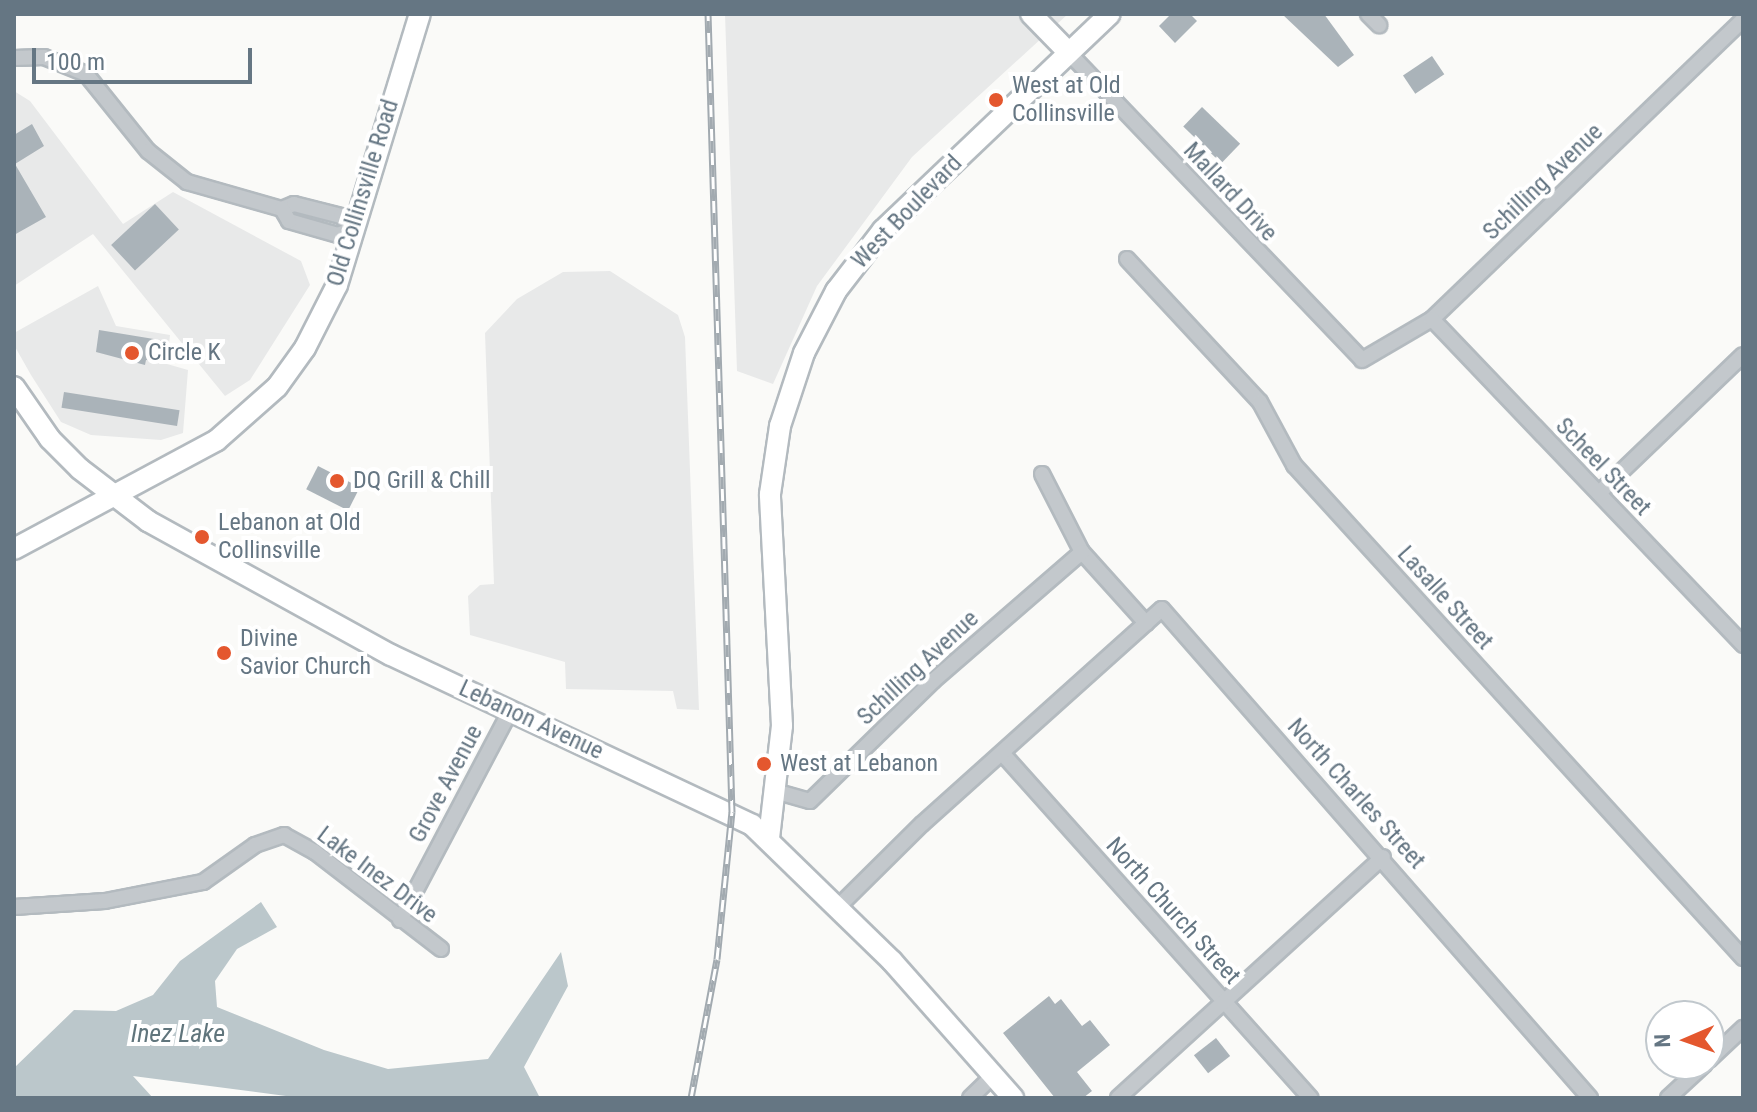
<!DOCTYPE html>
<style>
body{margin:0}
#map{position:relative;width:1757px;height:1112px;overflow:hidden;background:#fafaf8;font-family:"Roboto Condensed",sans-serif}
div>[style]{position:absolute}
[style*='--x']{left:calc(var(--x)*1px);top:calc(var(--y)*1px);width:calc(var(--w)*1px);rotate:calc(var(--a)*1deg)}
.built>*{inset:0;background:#e8e9e9}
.water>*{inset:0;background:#bbc7cb}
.building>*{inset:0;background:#aab3b9;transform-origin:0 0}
.roads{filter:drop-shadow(2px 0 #b3babf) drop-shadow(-2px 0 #b3babf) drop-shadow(0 2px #b3babf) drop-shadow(0 -2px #b3babf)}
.street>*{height:14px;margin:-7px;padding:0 7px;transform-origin:7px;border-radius:7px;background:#c3c8cc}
.secondary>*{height:20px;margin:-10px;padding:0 10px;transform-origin:10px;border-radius:10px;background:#fff}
.rail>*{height:7px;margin-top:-3.5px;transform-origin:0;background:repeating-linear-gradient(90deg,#fff 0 12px,#a2aab0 0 24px);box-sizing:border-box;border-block:2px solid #a2aab0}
.dots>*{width:22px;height:22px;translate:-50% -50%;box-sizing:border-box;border:4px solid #fff;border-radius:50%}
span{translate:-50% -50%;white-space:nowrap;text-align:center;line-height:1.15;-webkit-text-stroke:8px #fff;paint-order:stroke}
.poi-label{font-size:24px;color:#657683}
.left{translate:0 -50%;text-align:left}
.street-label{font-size:24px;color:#657683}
.water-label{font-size:26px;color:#60757c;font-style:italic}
.frame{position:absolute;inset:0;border:16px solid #657683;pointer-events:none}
.north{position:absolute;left:1645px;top:1000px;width:80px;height:80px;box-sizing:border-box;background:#fff;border:2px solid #c1c8cd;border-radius:50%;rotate:268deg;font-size:22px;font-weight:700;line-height:32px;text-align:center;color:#657683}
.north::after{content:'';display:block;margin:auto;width:28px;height:36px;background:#e4572e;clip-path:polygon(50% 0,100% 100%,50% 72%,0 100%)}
.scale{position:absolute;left:32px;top:48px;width:220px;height:36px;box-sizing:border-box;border:4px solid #657683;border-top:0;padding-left:10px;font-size:24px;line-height:28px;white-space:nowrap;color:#657683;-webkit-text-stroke:6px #fff;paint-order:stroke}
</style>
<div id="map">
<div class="built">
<div style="clip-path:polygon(725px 14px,1068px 14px,912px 157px,817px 286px,773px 384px,737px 371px)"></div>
<div style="clip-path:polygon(14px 91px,30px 101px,123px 224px,173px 192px,301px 261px,310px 285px,250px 380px,225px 396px,93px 234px,14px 286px)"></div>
<div style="clip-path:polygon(610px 271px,678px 315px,685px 337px,699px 710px,677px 709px,673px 691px,566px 689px,565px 662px,470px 635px,468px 596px,480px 585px,494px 584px,485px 333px,517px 299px,563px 272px)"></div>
<div style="clip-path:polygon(98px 286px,116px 326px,170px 335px,167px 364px,188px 370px,183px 433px,161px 440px,91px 435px,61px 422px,31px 375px,14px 345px,14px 333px)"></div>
</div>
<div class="water">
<div style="clip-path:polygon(261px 902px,277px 927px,237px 949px,215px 981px,217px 1007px,324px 1050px,388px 1069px,488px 1059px,561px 952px,568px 986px,524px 1067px,540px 1098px,301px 1098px,133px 1076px,153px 1098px,14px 1098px,14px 1068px,74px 1010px,116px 1011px,153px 995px,180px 961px)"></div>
</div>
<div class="building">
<div style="clip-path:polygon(1171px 14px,1190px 14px,1197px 21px,1175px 43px,1159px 26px)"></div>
<div style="clip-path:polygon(1282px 14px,1324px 14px,1354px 55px,1338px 67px)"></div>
<div style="left:1432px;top:56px;width:22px;height:35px;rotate:56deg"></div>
<div style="left:1202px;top:107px;width:53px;height:27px;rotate:44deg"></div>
<div style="clip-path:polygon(32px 124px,44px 146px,15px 164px,46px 217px,14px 235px,14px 135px)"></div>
<div style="left:155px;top:204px;width:35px;height:60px;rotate:47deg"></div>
<div style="clip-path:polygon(99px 330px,166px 341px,163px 362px,146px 360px,145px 365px,96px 352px)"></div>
<div style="left:64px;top:392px;width:117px;height:16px;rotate:9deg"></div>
<div style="left:318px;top:466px;width:47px;height:26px;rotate:27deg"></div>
<div style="clip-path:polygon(1049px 996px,1055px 1004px,1061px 999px,1082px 1026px,1090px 1020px,1110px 1045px,1077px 1072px,1092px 1091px,1083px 1098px,1055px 1098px,1003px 1033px)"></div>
<div style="left:1216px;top:1038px;width:23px;height:28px;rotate:52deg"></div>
</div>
<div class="roads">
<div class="street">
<div style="--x:1368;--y:14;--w:16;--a:45"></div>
<div style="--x:1069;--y:53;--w:424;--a:46.3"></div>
<div style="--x:1362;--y:360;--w:81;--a:-30.4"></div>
<div style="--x:1432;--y:319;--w:431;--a:-43.9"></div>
<div style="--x:14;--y:58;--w:30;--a:-2"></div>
<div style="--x:44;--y:57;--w:45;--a:22"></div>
<div style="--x:86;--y:74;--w:99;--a:51.2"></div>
<div style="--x:148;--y:151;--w:50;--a:38.5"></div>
<div style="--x:187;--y:182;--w:99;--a:15.9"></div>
<div style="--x:282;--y:209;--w:13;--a:-23"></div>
<div style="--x:294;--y:204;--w:49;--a:14.3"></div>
<div style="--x:341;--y:216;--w:19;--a:39"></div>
<div style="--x:356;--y:228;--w:19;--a:159"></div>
<div style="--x:338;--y:235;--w:51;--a:-164.1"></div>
<div style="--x:289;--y:221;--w:14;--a:-120"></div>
<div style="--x:1127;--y:259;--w:195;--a:47.1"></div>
<div style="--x:1260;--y:402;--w:72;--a:61.6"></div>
<div style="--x:1294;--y:465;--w:667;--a:47.67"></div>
<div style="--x:1432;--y:319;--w:451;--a:46.3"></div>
<div style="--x:1042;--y:474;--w:88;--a:62.9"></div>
<div style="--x:1082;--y:552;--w:96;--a:48"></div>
<div style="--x:1599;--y:493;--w:199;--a:-43.8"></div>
<div style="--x:1002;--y:753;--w:463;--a:48.2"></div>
<div style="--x:778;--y:792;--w:33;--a:16"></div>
<div style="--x:810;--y:801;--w:172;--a:-44.3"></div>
<div style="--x:933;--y:681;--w:197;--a:-40.9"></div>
<div style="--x:14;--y:907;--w:91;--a:-3.8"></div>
<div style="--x:105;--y:901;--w:100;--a:-11"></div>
<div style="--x:203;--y:882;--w:64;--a:-35.4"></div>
<div style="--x:255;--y:845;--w:31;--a:-19"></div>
<div style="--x:284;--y:835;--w:35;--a:29"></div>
<div style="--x:315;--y:852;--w:159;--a:37.6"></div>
<div style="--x:838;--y:907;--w:118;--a:-44.7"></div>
<div style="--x:922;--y:824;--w:322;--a:-41.9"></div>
<div style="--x:1162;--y:609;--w:650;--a:48.81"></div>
<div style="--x:400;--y:920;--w:236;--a:-62.2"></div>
<div style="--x:1709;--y:1060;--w:47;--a:-43.3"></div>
<div style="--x:970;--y:1098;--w:32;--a:-44"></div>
<div style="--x:1118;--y:1098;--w:358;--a:-42.3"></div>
<div style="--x:1668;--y:1098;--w:50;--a:-42.6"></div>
</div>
<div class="secondary">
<div style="--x:1031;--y:14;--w:54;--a:45.7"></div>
<div style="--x:14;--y:387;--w:63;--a:55.3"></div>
<div style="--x:50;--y:439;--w:42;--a:45"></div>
<div style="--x:80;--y:469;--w:86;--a:37.4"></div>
<div style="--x:148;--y:521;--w:277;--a:28.9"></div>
<div style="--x:391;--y:655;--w:399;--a:25.2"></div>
<div style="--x:752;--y:825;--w:195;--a:44.2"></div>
<div style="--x:892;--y:961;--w:183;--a:48.5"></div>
<div style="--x:14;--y:549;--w:230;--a:-28.2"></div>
<div style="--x:217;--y:440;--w:80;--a:-41.5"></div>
<div style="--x:277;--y:387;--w:48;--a:-54.3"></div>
<div style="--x:305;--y:348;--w:71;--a:-63.1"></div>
<div style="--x:337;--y:285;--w:283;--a:-73"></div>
<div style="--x:769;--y:838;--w:113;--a:-83.4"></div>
<div style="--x:782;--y:726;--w:232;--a:-93"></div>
<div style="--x:770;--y:494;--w:69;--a:-81.6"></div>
<div style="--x:780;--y:426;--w:77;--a:-71.8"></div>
<div style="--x:804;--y:353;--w:70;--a:-62.7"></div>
<div style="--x:836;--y:291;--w:77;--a:-52.4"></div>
<div style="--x:883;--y:230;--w:313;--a:-43.6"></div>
</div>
</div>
<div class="rail">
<div style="--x:691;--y:1098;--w:141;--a:-79.4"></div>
<div style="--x:717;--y:959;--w:148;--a:-84.2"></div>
<div style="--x:732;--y:812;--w:798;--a:-91.72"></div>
</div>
<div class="dots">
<div style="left:996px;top:100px;background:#e4572e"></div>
<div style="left:132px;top:353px;background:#e4572e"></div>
<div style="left:337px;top:481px;background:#e4572e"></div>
<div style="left:202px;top:537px;background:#e4572e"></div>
<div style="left:224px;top:653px;background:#e4572e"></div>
<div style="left:764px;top:764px;background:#e4572e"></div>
</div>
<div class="poi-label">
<span class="left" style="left:1012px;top:100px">West at Old<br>Collinsville</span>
<span class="left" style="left:148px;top:353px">Circle K</span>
<span class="left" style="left:353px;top:481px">DQ Grill &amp; Chill</span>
<span class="left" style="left:218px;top:537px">Lebanon at Old<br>Collinsville</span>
<span class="left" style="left:240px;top:653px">Divine<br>Savior Church</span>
<span class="left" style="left:780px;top:764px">West at Lebanon</span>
</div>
<div class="street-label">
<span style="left:1543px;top:182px;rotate:-44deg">Schilling Avenue</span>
<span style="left:1230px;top:192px;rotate:47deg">Mallard Drive</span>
<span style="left:363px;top:193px;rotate:-73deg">Old Collinsville Road</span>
<span style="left:907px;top:212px;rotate:-46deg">West Boulevard</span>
<span style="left:1603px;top:467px;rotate:46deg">Scheel Street</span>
<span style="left:1445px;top:598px;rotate:48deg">Lasalle Street</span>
<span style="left:918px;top:668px;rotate:-43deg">Schilling Avenue</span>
<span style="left:531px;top:720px;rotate:25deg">Lebanon Avenue</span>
<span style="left:446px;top:784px;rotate:-62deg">Grove Avenue</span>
<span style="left:1356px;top:794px;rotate:48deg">North Charles Street</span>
<span style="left:377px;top:875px;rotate:37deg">Lake Inez Drive</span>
<span style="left:1173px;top:911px;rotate:48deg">North Church Street</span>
</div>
<div class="water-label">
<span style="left:178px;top:1034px">Inez Lake</span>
</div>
<div class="frame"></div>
<div class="north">N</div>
<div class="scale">100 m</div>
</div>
